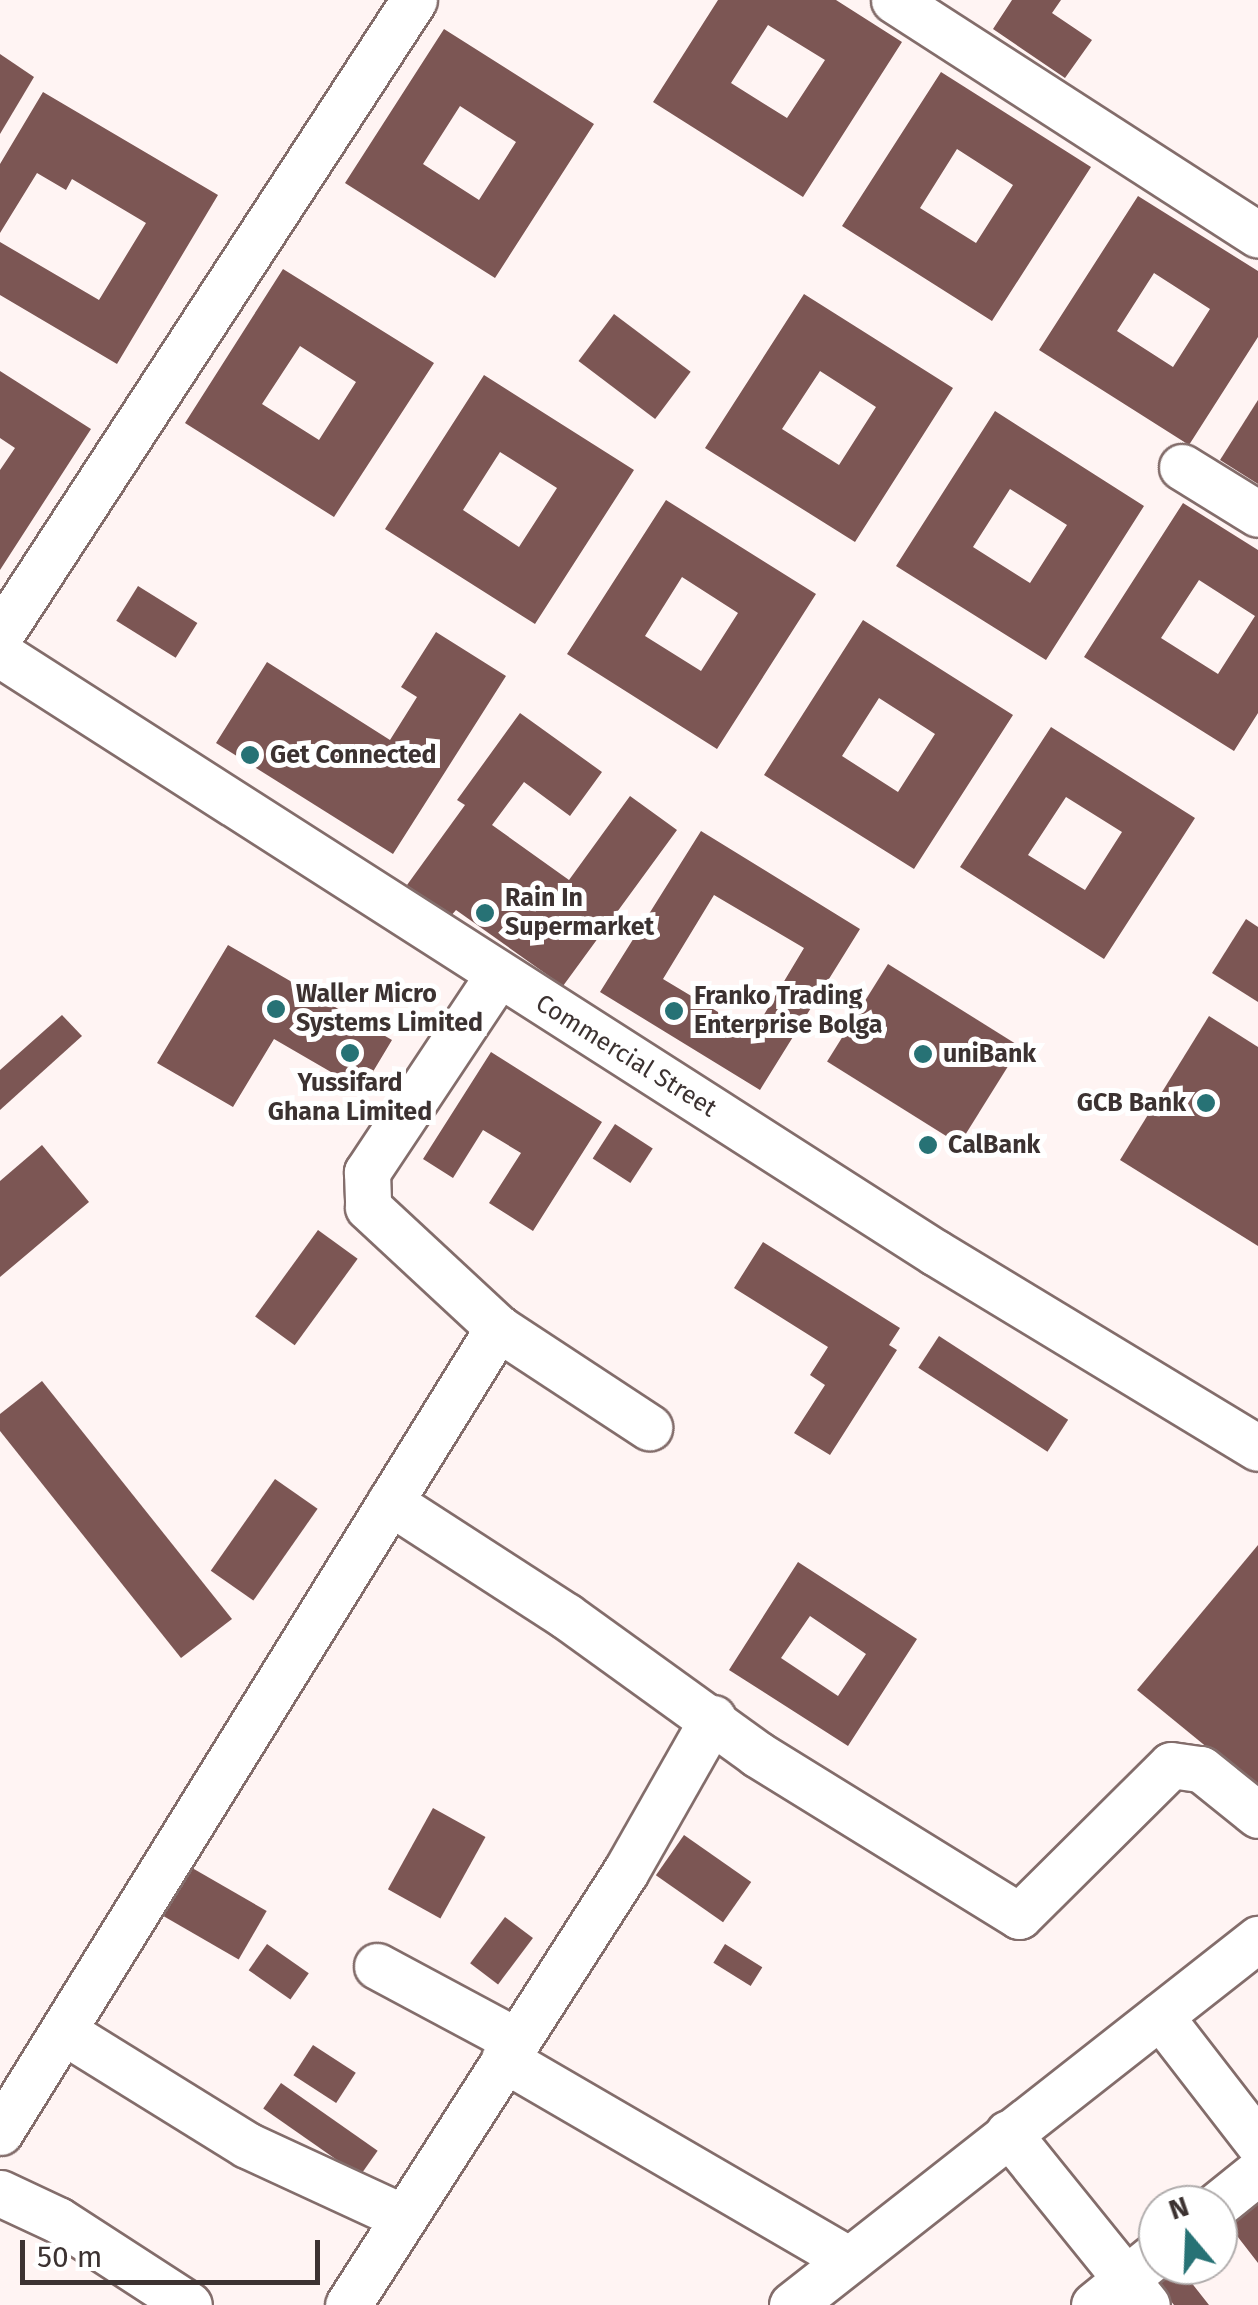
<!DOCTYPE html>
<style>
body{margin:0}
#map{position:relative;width:1258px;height:2305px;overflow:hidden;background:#fff4f3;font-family:"Fira Sans",sans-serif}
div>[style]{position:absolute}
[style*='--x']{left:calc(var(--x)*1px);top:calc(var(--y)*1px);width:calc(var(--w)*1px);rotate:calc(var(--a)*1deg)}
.building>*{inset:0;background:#7c5654;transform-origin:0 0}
.roads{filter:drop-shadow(2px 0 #836d6b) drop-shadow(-2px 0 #836d6b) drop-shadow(0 2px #836d6b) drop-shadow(0 -2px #836d6b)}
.minor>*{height:45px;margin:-22.5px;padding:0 22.5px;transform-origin:22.5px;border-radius:22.5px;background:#fff}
.dots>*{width:28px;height:28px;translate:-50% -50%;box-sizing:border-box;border:5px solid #fff;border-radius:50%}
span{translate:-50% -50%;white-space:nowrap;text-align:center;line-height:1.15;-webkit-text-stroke:10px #fff;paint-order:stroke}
.poi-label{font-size:25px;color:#3c3231;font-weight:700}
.left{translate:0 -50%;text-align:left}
.right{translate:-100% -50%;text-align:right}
.street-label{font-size:25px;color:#3c3231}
.north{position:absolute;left:1138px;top:2185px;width:100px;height:100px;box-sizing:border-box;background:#fff;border:2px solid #b1adad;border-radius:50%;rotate:341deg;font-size:28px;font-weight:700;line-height:40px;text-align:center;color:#3c3231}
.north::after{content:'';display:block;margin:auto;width:35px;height:45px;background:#277275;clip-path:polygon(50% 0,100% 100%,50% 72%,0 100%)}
.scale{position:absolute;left:20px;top:2240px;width:300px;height:45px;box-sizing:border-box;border:5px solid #3c3231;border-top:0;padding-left:12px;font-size:30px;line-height:35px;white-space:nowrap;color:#3c3231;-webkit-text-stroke:8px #fff;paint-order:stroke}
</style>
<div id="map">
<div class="building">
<div style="clip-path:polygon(evenodd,718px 0,836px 0,902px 42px,803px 197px,653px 102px,718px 0,768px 25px,825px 60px,787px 118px,731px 83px,768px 25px)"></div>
<div style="clip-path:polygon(1012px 0,1061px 0,1052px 13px,1092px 40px,1065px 78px,993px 29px)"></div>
<div style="clip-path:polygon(evenodd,444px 29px,594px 124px,495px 278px,345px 183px,444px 29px,460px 106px,516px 142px,479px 200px,423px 164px,460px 106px)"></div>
<div style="clip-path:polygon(0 54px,34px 77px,0 134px)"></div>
<div style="clip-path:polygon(evenodd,941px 72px,1091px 167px,992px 321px,842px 226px,941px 72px,957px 149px,1013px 185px,976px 243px,920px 208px,957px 149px)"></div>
<div style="clip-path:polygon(43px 92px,218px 195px,117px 364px,0 295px,0 242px,99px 300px,146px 223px,72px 179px,66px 190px,37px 173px,0 233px,0 164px)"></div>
<div style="clip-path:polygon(evenodd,1138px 196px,1258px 271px,1258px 337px,1189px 445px,1039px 350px,1138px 196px,1154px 273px,1210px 309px,1173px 367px,1117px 331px,1154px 273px)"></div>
<div style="clip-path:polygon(evenodd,283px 269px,434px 363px,334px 517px,185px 423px,283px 269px,300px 346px,356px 382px,319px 440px,262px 404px,300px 346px)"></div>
<div style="clip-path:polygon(evenodd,804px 294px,953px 388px,855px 542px,705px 448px,804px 294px,820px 371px,876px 407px,839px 465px,782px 429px,820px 371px)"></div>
<div style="left:614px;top:314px;width:96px;height:59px;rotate:37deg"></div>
<div style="clip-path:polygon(0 371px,91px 429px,0 570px,0 470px,15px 448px,0 438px)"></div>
<div style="clip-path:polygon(evenodd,484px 375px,634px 470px,535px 624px,385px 529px,484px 375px,500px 452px,557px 488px,519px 547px,463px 510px,500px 452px)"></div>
<div style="clip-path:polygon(1258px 400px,1258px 484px,1220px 460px)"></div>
<div style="clip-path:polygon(evenodd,995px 411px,1144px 506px,1046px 660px,896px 566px,995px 411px,1010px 489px,1067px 525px,1030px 583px,973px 547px,1010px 489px)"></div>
<div style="clip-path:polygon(evenodd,666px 500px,816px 594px,717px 749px,567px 654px,666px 500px,682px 577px,738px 613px,701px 671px,645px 636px,682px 577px)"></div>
<div style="clip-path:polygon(evenodd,1183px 503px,1258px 550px,1258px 713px,1234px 751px,1084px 657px,1183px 503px,1199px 580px,1255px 616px,1218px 674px,1161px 638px,1199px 580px)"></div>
<div style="left:138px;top:586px;width:70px;height:41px;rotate:32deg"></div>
<div style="clip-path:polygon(evenodd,863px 620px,1013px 715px,914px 869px,764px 775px,863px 620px,879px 698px,935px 734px,898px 792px,842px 756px,879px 698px)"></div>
<div style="clip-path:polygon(436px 632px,506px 676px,393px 854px,216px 743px,267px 662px,390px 740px,417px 697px,401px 687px)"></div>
<div style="clip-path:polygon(520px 713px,602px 772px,570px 816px,524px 782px,492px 825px,569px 880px,630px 796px,677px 830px,563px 986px,456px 910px,450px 917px,407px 885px,465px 805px,457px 800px)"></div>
<div style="clip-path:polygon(evenodd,1051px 727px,1195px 818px,1104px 959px,960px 867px,1051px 727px,1066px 797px,1122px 832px,1085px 890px,1028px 855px,1066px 797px)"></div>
<div style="clip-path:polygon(evenodd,701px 831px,860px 929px,760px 1090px,600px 992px,701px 831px,714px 895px,804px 948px,753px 1033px,663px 979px,714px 895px)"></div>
<div style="clip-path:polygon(1246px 919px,1258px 927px,1258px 1002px,1212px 973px)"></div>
<div style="clip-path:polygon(228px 945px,392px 1040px,362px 1090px,274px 1039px,233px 1107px,157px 1063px)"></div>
<div style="left:888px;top:964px;width:156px;height:115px;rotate:32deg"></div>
<div style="clip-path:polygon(62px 1015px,82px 1036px,0 1110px,0 1070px)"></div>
<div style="clip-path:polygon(1209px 1016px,1258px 1047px,1258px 1246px,1120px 1160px)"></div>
<div style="clip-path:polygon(491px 1052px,602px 1122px,533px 1231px,489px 1203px,521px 1153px,483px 1130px,453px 1178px,423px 1159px)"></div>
<div style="left:615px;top:1124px;width:45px;height:41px;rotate:33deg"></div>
<div style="clip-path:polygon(42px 1145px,89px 1202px,0 1277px,0 1181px)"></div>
<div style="left:318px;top:1230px;width:49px;height:107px;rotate:36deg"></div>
<div style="clip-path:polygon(763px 1242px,900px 1328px,889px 1345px,897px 1350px,830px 1455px,794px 1433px,825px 1385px,810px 1375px,828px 1347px,734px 1288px)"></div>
<div style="left:939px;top:1336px;width:154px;height:38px;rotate:33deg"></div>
<div style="clip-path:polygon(42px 1381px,232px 1619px,181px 1658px,0 1431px,0 1414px)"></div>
<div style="left:275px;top:1479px;width:52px;height:112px;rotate:35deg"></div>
<div style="clip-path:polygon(1258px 1545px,1258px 1789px,1137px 1690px)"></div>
<div style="clip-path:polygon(evenodd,798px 1562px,917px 1639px,848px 1746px,729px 1670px,798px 1562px,810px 1616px,866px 1654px,838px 1696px,781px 1658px,810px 1616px)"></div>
<div style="left:433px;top:1808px;width:60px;height:93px;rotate:29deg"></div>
<div style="left:684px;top:1835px;width:82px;height:49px;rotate:35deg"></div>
<div style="left:187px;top:1865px;width:92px;height:56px;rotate:30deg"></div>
<div style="left:505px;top:1917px;width:35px;height:58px;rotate:37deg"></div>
<div style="left:267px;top:1944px;width:51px;height:32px;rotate:35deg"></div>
<div style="left:725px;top:1944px;width:44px;height:22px;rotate:32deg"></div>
<div style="left:313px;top:2045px;width:51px;height:36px;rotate:33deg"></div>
<div style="left:281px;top:2083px;width:118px;height:31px;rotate:35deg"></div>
<div style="clip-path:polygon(1258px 2200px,1258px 2263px,1234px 2232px,1218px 2245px,1218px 2208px)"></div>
<div style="clip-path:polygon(1192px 2265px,1183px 2272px,1209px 2305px,1174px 2305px,1144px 2267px)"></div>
</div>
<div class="roads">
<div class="minor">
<div style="--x:894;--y:0;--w:433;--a:32.8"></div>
<div style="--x:1182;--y:467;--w:89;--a:31.7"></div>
<div style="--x:0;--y:635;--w:758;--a:-56.9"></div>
<div style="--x:0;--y:654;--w:1111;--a:32.62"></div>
<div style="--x:936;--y:1253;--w:376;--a:31.2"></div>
<div style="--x:498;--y:975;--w:237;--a:123.6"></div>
<div style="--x:367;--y:1172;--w:35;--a:88"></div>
<div style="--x:368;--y:1207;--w:178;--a:42.9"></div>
<div style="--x:498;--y:1328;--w:181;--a:33.3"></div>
<div style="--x:390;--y:1502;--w:210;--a:32.9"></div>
<div style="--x:566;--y:1616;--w:236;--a:35.8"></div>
<div style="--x:757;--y:1754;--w:308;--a:31.7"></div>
<div style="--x:1019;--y:1916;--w:214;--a:-44.8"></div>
<div style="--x:1171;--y:1765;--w:30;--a:8"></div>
<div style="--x:1201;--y:1769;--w:73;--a:38.9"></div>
<div style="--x:377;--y:1966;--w:159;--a:28.2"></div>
<div style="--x:1160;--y:2016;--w:160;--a:52.3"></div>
<div style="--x:63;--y:2031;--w:216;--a:31.8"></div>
<div style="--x:247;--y:2145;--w:172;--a:24.8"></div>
<div style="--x:504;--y:2059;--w:399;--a:30.2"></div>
<div style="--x:0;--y:2132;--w:946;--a:-58.23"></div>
<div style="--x:1008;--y:2133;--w:221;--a:51.1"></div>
<div style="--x:0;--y:2193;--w:64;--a:25"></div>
<div style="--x:58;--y:2220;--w:156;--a:33"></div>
<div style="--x:1217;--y:2205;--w:53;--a:-38.8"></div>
<div style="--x:348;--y:2305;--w:515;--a:-57.36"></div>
<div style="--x:626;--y:1871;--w:176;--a:-60.4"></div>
<div style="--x:792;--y:2305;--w:593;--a:-38.15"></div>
<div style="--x:1094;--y:2305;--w:82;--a:-39.1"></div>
</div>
</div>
<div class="dots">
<div style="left:250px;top:755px;background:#277275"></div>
<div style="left:485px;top:913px;background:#277275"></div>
<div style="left:276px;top:1009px;background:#277275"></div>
<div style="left:674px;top:1011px;background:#277275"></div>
<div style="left:350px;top:1053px;background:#277275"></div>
<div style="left:923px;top:1054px;background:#277275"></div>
<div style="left:1206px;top:1103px;background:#277275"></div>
<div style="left:928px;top:1145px;background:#277275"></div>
</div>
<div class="poi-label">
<span class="left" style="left:270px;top:755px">Get Connected</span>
<span class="left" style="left:505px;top:913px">Rain In<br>Supermarket</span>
<span class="left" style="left:296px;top:1009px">Waller Micro<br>Systems Limited</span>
<span class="left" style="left:694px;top:1011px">Franko Trading<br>Enterprise Bolga</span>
<span class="left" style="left:943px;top:1054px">uniBank</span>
<span style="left:350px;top:1098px">Yussifard<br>Ghana Limited</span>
<span class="right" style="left:1186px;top:1103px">GCB Bank</span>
<span class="left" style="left:948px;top:1145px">CalBank</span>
</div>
<div class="street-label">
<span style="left:626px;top:1056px;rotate:32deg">Commercial Street</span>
</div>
<div class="north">N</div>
<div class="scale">50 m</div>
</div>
